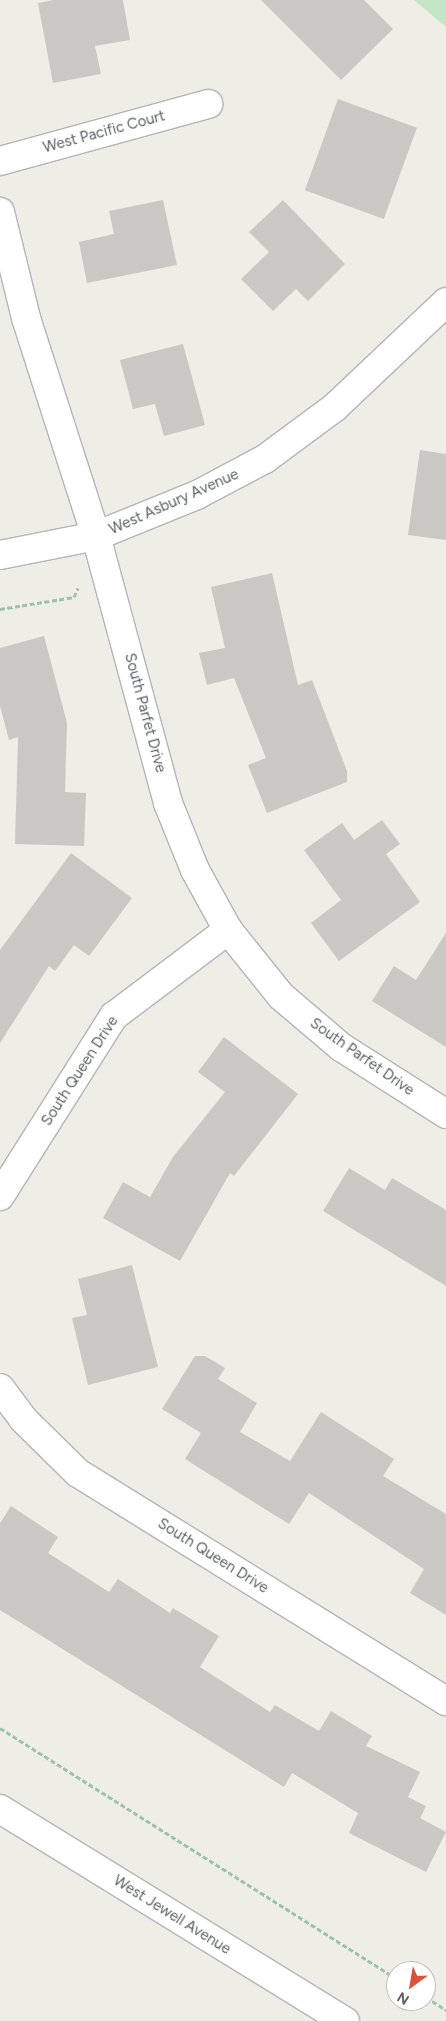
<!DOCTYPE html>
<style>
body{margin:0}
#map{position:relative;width:446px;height:2021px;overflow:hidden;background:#eeede6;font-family:Figtree,sans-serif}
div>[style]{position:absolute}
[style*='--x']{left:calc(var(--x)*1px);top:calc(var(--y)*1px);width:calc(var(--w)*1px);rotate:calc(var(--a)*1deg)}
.green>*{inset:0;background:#c4e4c6}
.building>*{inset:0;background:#cac8c2;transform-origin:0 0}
.path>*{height:3px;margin-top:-1.5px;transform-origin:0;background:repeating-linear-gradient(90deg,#9cc2a9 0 5px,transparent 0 7.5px)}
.roads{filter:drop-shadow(1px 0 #b3b5b9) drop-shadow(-1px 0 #b3b5b9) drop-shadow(0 1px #b3b5b9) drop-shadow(0 -1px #b3b5b9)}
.minor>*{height:28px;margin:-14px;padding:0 14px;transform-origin:14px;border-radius:14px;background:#fff}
.secondary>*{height:28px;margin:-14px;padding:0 14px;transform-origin:14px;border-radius:14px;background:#fff}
span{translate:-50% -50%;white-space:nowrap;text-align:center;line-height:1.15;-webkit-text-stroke:4px #fff;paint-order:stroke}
.street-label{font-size:15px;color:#5d6065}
.north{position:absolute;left:386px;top:1961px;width:50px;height:50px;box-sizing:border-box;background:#fff;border:1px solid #bebfc1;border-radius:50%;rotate:212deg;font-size:14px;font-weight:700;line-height:20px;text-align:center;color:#5d6065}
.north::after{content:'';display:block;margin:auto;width:18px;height:22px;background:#dd523d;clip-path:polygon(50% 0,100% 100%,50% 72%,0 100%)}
</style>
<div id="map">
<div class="green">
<div style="clip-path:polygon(414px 0,446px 0,446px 27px)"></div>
</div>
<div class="building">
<div style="clip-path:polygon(53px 0,123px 0,130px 40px,95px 46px,101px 74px,53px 83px,38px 3px)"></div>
<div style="clip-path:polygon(261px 0,364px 0,393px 29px,341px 80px)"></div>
<div style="left:338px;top:99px;width:84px;height:97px;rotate:20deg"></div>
<div style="clip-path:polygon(163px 200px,177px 265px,87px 283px,79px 242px,114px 234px,109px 211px)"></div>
<div style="clip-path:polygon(283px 200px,345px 264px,308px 301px,296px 289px,273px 311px,241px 279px,269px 252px,249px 232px)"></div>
<div style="clip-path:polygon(183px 344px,205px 425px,164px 436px,155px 404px,133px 409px,120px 360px)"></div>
<div style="clip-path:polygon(420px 450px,446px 454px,446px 540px,408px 535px)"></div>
<div style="clip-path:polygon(272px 573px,298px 685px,312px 680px,347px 771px,347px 782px,267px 813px,248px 765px,266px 758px,234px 678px,207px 685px,199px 653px,225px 648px,211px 587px)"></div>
<div style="clip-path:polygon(44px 636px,67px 723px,65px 792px,86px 793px,84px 846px,15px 844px,18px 737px,9px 740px,0 706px,0 648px)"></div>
<div style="clip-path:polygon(382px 820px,400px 844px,386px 854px,420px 902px,339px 961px,311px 923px,341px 900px,304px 850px,342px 823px,354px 840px)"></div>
<div style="clip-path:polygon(71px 853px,132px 898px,89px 956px,74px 945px,55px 971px,49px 966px,0 1043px,0 950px)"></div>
<div style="clip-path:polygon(446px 933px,446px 1047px,372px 1001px,394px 966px,416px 980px)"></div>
<div style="clip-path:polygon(224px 1037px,298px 1094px,234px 1176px,230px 1173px,180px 1261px,103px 1218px,123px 1182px,150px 1197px,173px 1157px,225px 1092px,198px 1072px)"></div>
<div style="clip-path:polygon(349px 1168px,385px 1190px,392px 1178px,446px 1210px,446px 1286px,323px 1211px)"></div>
<div style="clip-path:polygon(132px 1265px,158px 1367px,88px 1385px,72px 1318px,87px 1315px,78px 1279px)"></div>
<div style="clip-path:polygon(195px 1356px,205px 1356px,225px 1368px,218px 1379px,257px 1403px,240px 1432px,290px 1461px,321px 1412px,394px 1459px,383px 1476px,446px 1514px,446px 1615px,410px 1593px,424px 1569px,309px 1493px,289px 1524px,185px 1459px,201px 1433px,162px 1409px)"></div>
<div style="clip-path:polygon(11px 1506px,58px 1537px,48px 1553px,109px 1592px,118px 1579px,170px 1613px,173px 1608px,219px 1636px,200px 1667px,270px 1712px,275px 1705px,319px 1731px,331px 1711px,372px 1736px,366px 1746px,420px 1772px,408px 1797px,426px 1806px,420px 1818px,446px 1832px,426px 1872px,349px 1833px,358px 1813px,292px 1773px,284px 1787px,0 1610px,0 1523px)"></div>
</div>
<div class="path">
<div style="--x:0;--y:609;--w:75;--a:-9.2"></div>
<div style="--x:74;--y:597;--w:10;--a:-66"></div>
<div style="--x:0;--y:1728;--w:468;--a:32.3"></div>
<div style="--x:426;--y:1997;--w:24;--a:33"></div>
</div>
<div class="roads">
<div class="minor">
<div style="--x:0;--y:161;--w:216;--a:-15.3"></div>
<div style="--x:0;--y:212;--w:109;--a:76.2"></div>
<div style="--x:26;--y:318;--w:229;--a:72.2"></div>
<div style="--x:96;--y:536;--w:277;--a:74.9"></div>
<div style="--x:168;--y:803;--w:72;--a:68.1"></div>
<div style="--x:195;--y:870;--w:68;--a:61.2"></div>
<div style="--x:228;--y:930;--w:85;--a:51.2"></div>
<div style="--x:281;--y:996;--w:79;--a:40.4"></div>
<div style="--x:341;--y:1047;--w:125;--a:32.5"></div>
<div style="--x:0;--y:555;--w:98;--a:-11.2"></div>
<div style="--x:96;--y:536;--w:109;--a:-22.1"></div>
<div style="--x:197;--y:495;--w:77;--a:-27.9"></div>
<div style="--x:265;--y:459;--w:86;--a:-36.5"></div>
<div style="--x:334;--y:408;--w:154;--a:-43.4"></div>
<div style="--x:0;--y:1196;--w:213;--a:-57.7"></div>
<div style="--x:114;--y:1016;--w:143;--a:-37"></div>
<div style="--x:0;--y:1388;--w:39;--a:53"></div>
<div style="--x:23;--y:1419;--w:77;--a:44.5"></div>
<div style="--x:78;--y:1473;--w:433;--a:31.8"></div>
</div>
<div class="secondary">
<div style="--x:0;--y:1809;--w:405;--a:31.6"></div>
</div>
</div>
<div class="street-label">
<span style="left:104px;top:132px;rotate:-15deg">West Pacific Court</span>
<span style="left:174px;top:502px;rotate:-24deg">West Asbury Avenue</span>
<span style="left:145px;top:713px;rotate:75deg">South Parfet Drive</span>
<span style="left:362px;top:1057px;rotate:35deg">South Parfet Drive</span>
<span style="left:80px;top:1071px;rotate:-57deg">South Queen Drive</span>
<span style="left:213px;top:1556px;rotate:32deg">South Queen Drive</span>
<span style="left:172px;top:1915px;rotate:32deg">West Jewell Avenue</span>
</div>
<div class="north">N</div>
</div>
